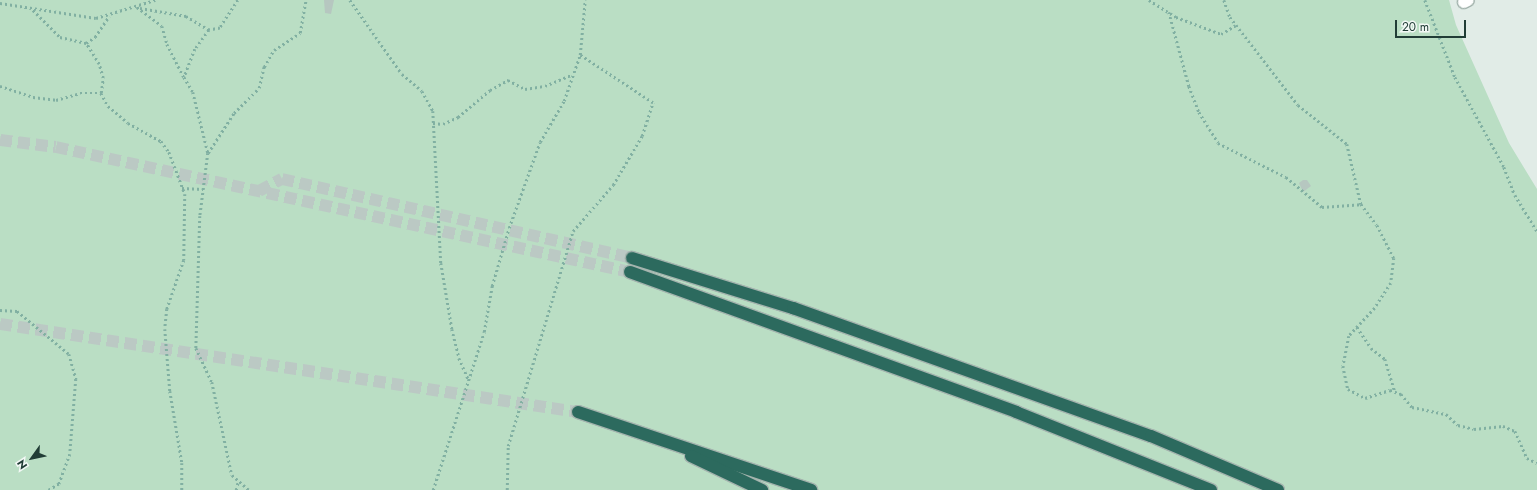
<!DOCTYPE html>
<style>
body{margin:0}
#map{position:relative;width:1537px;height:490px;overflow:hidden;background:#e1ece7;font-family:Jost,sans-serif}
div>[style]{position:absolute}
[style*='--x']{left:calc(var(--x)*1px);top:calc(var(--y)*1px);width:calc(var(--w)*1px);rotate:calc(var(--a)*1deg)}
.green>*{inset:0;background:#badec4}
.building>*{inset:0;background:#b6c7c0}
.highway-tunnel>*{height:12px;margin-top:-6px;transform-origin:0;background:repeating-linear-gradient(90deg,#bbc9c4 0 12px,transparent 0 18px)}
.path>*{height:2.5px;margin-top:-1.25px;transform-origin:0;background:repeating-linear-gradient(90deg,#81b0a2 0 2px,transparent 0 5px)}
.roads{filter:drop-shadow(1px 0 #a4b4ae) drop-shadow(-1px 0 #a4b4ae) drop-shadow(0 1px #a4b4ae) drop-shadow(0 -1px #a4b4ae)}
.minor>*{height:12px;margin:-6px;padding:0 6px;transform-origin:6px;border-radius:6px;background:#fff}
.highway>*{height:12px;margin:-6px;padding:0 6px;transform-origin:6px;border-radius:6px;background:#2c6a5e}
span{translate:-50% -50%;white-space:nowrap;text-align:center;line-height:1.15;-webkit-text-stroke:3.5px #f2f8f5;paint-order:stroke}
.north{position:absolute;left:12px;top:438px;width:40px;height:40px;-webkit-text-stroke:3px #f2f8f5;paint-order:stroke;rotate:237deg;font-size:11px;font-weight:700;line-height:16px;text-align:center;color:#213d36}
.north::after{content:'';display:block;margin:auto;width:14px;height:18px;background:#213d36;clip-path:polygon(50% 0,100% 100%,50% 72%,0 100%)}
.scale{position:absolute;left:1395px;top:20px;width:71px;height:18px;box-sizing:border-box;border:2px solid #213d36;border-top:0;padding-left:5px;font-size:12px;line-height:14px;white-space:nowrap;color:#213d36;-webkit-text-stroke:3px #f2f8f5;paint-order:stroke}
</style>
<div id="map">
<div class="green">
<div style="clip-path:polygon(0 0,1449px 0,1456px 25px,1509px 143px,1537px 189px,1537px 490px,0 490px)"></div>
</div>
<div class="building">
<div style="clip-path:polygon(324px 0,334px 0,331px 14px,325px 13px)"></div>
<div style="clip-path:polygon(1303px 180px,1307px 180px,1311px 186px,1303px 192px,1299px 183px)"></div>
</div>
<div class="highway-tunnel">
<div style="--x:0;--y:140;--w:56;--a:7.1"></div>
<div style="--x:56;--y:147;--w:587;--a:12.29"></div>
<div style="--x:259;--y:191;--w:26;--a:-28"></div>
<div style="--x:282;--y:179;--w:359;--a:12.7"></div>
<div style="--x:0;--y:324;--w:585;--a:8.66"></div>
</div>
<div class="path">
<div style="--x:238;--y:0;--w:33;--a:123"></div>
<div style="--x:220;--y:28;--w:11;--a:170"></div>
<div style="--x:209;--y:30;--w:24;--a:126"></div>
<div style="--x:195;--y:49;--w:30;--a:111"></div>
<div style="--x:184;--y:77;--w:17;--a:59"></div>
<div style="--x:193;--y:92;--w:63;--a:76.2"></div>
<div style="--x:208;--y:153;--w:64;--a:97.2"></div>
<div style="--x:200;--y:216;--w:132;--a:91.7"></div>
<div style="--x:196;--y:348;--w:38;--a:65"></div>
<div style="--x:212;--y:382;--w:95;--a:77.9"></div>
<div style="--x:232;--y:475;--w:23;--a:41"></div>
<div style="--x:350;--y:0;--w:90;--a:54.9"></div>
<div style="--x:402;--y:74;--w:26;--a:40"></div>
<div style="--x:422;--y:91;--w:23;--a:61"></div>
<div style="--x:433;--y:111;--w:152;--a:87"></div>
<div style="--x:441;--y:263;--w:67;--a:80.5"></div>
<div style="--x:452;--y:329;--w:30;--a:76"></div>
<div style="--x:459;--y:358;--w:24;--a:66"></div>
<div style="--x:1149;--y:0;--w:32;--a:32"></div>
<div style="--x:1176;--y:17;--w:48;--a:20.7"></div>
<div style="--x:1221;--y:34;--w:17;--a:-31"></div>
<div style="--x:1224;--y:0;--w:18;--a:71"></div>
<div style="--x:1230;--y:17;--w:111;--a:52.3"></div>
<div style="--x:1298;--y:105;--w:63;--a:38.5"></div>
<div style="--x:1347;--y:144;--w:62;--a:76.9"></div>
<div style="--x:1361;--y:204;--w:26;--a:53"></div>
<div style="--x:1377;--y:225;--w:37;--a:63"></div>
<div style="--x:1394;--y:258;--w:25;--a:97"></div>
<div style="--x:1391;--y:283;--w:30;--a:123"></div>
<div style="--x:1375;--y:308;--w:38;--a:133"></div>
<div style="--x:1349;--y:336;--w:31;--a:101"></div>
<div style="--x:1343;--y:366;--w:24;--a:78"></div>
<div style="--x:1348;--y:389;--w:19;--a:28"></div>
<div style="--x:1365;--y:398;--w:26;--a:-18"></div>
<div style="--x:1390;--y:390;--w:12;--a:20"></div>
<div style="--x:1401;--y:394;--w:17;--a:50"></div>
<div style="--x:1412;--y:407;--w:35;--a:12"></div>
<div style="--x:1446;--y:414;--w:16;--a:43"></div>
<div style="--x:1458;--y:425;--w:16;--a:14"></div>
<div style="--x:1474;--y:429;--w:29;--a:-6"></div>
<div style="--x:1503;--y:426;--w:13;--a:23"></div>
<div style="--x:1515;--y:431;--w:30;--a:66"></div>
<div style="--x:1527;--y:458;--w:11;--a:27"></div>
<div style="--x:1425;--y:0;--w:83;--a:68.7"></div>
<div style="--x:1455;--y:77;--w:102;--a:61.4"></div>
<div style="--x:1504;--y:167;--w:30;--a:69"></div>
<div style="--x:1515;--y:195;--w:42;--a:58.6"></div>
<div style="--x:0;--y:3;--w:97;--a:8.9"></div>
<div style="--x:96;--y:18;--w:62;--a:-17"></div>
<div style="--x:137;--y:7;--w:31;--a:37"></div>
<div style="--x:162;--y:26;--w:19;--a:74"></div>
<div style="--x:167;--y:44;--w:37;--a:63"></div>
<div style="--x:140;--y:8;--w:47;--a:9.9"></div>
<div style="--x:186;--y:16;--w:27;--a:31"></div>
<div style="--x:33;--y:10;--w:38;--a:45"></div>
<div style="--x:60;--y:37;--w:27;--a:13"></div>
<div style="--x:86;--y:43;--w:11;--a:-34"></div>
<div style="--x:95;--y:37;--w:25;--a:-56"></div>
<div style="--x:1169;--y:12;--w:77;--a:74.9"></div>
<div style="--x:1189;--y:86;--w:28;--a:69"></div>
<div style="--x:1199;--y:112;--w:36;--a:58"></div>
<div style="--x:1218;--y:143;--w:76;--a:26.6"></div>
<div style="--x:1286;--y:177;--w:47;--a:39.8"></div>
<div style="--x:1322;--y:207;--w:39;--a:-4"></div>
<div style="--x:0;--y:86;--w:35;--a:18"></div>
<div style="--x:33;--y:97;--w:23;--a:7"></div>
<div style="--x:56;--y:100;--w:25;--a:-16"></div>
<div style="--x:80;--y:93;--w:21;--a:0"></div>
<div style="--x:101;--y:93;--w:15;--a:-82"></div>
<div style="--x:103;--y:78;--w:15;--a:-106"></div>
<div style="--x:99;--y:64;--w:25;--a:-122"></div>
<div style="--x:101;--y:93;--w:15;--a:62"></div>
<div style="--x:108;--y:106;--w:26;--a:40"></div>
<div style="--x:128;--y:123;--w:38;--a:29"></div>
<div style="--x:161;--y:141;--w:14;--a:54"></div>
<div style="--x:169;--y:152;--w:45;--a:69.1"></div>
<div style="--x:185;--y:194;--w:66;--a:90.9"></div>
<div style="--x:184;--y:260;--w:52;--a:109.1"></div>
<div style="--x:167;--y:309;--w:20;--a:96"></div>
<div style="--x:165;--y:329;--w:62;--a:85.4"></div>
<div style="--x:170;--y:391;--w:73;--a:80.5"></div>
<div style="--x:182;--y:463;--w:27;--a:90"></div>
<div style="--x:433;--y:123;--w:10;--a:6"></div>
<div style="--x:443;--y:124;--w:17;--a:-25"></div>
<div style="--x:458;--y:117;--w:42;--a:-40.2"></div>
<div style="--x:490;--y:90;--w:21;--a:-29"></div>
<div style="--x:508;--y:80;--w:19;--a:28"></div>
<div style="--x:525;--y:89;--w:20;--a:-9"></div>
<div style="--x:545;--y:86;--w:28;--a:-23"></div>
<div style="--x:208;--y:153;--w:48;--a:-57"></div>
<div style="--x:234;--y:113;--w:35;--a:-45"></div>
<div style="--x:259;--y:88;--w:22;--a:-77"></div>
<div style="--x:264;--y:67;--w:20;--a:-60"></div>
<div style="--x:274;--y:50;--w:31;--a:-33"></div>
<div style="--x:300;--y:33;--w:34;--a:-80"></div>
<div style="--x:182;--y:188;--w:21;--a:3"></div>
<div style="--x:0;--y:310;--w:17;--a:3"></div>
<div style="--x:17;--y:311;--w:67;--a:39.6"></div>
<div style="--x:69;--y:354;--w:26;--a:74"></div>
<div style="--x:76;--y:379;--w:75;--a:94.6"></div>
<div style="--x:70;--y:454;--w:32;--a:110"></div>
<div style="--x:59;--y:484;--w:12;--a:149"></div>
<div style="--x:1357;--y:327;--w:25;--a:56"></div>
<div style="--x:1371;--y:348;--w:18;--a:38"></div>
<div style="--x:1385;--y:359;--w:34;--a:73"></div>
<div style="--x:236;--y:490;--w:9;--a:-77"></div>
<div style="--x:433;--y:490;--w:166;--a:-72.1"></div>
<div style="--x:484;--y:332;--w:47;--a:-80.1"></div>
<div style="--x:492;--y:286;--w:60;--a:-73.7"></div>
<div style="--x:509;--y:228;--w:91;--a:-70.2"></div>
<div style="--x:540;--y:142;--w:48;--a:-59.7"></div>
<div style="--x:564;--y:101;--w:49;--a:-70.8"></div>
<div style="--x:507;--y:490;--w:44;--a:-88.7"></div>
<div style="--x:508;--y:446;--w:225;--a:-73.2"></div>
<div style="--x:573;--y:231;--w:61;--a:-49"></div>
<div style="--x:613;--y:185;--w:57;--a:-59.4"></div>
<div style="--x:642;--y:136;--w:35;--a:-72"></div>
<div style="--x:653;--y:103;--w:87;--a:-146.7"></div>
<div style="--x:580;--y:55;--w:55;--a:-84.8"></div>
</div>
<div class="roads">
<div class="minor">
<div style="--x:1464;--y:2;--w:4;--a:-27"></div>
</div>
<div class="highway">
<div style="--x:632;--y:258;--w:169;--a:17.3"></div>
<div style="--x:793;--y:308;--w:380;--a:19.7"></div>
<div style="--x:1151;--y:436;--w:138;--a:23"></div>
<div style="--x:630;--y:272;--w:411;--a:19.9"></div>
<div style="--x:1016;--y:412;--w:210;--a:21.8"></div>
<div style="--x:578;--y:412;--w:246;--a:18.5"></div>
<div style="--x:691;--y:456;--w:79;--a:25.6"></div>
</div>
</div>
<div class="north">N</div>
<div class="scale">20 m</div>
</div>
